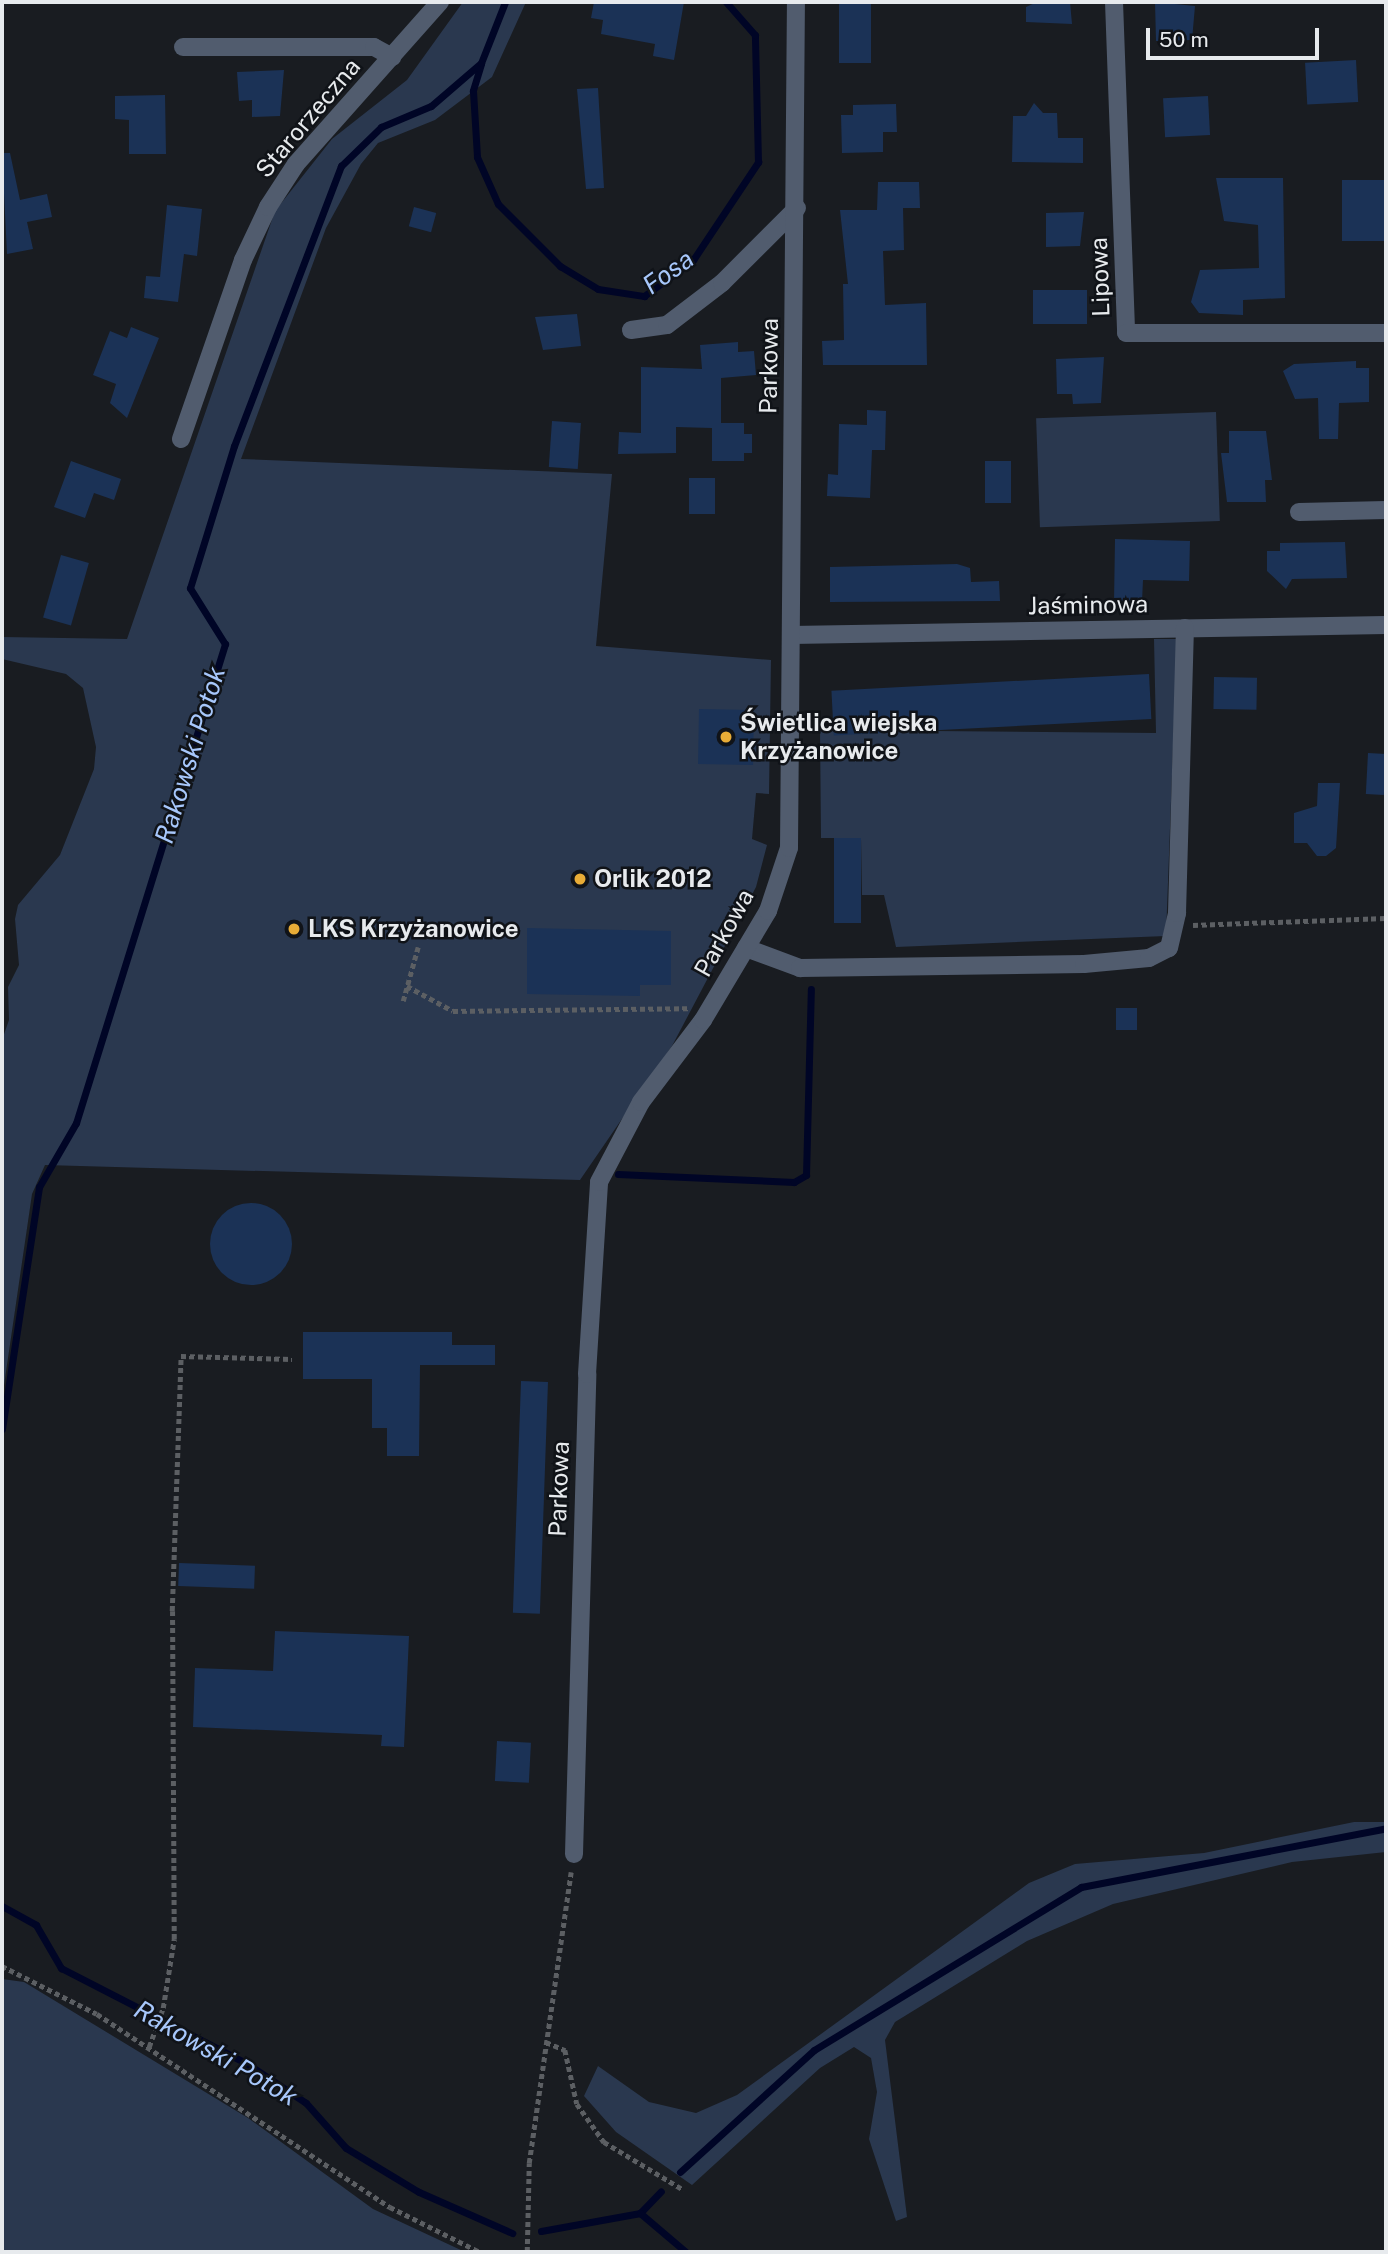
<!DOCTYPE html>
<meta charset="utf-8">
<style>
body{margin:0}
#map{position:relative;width:1388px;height:2254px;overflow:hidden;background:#191c21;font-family:"Public Sans",sans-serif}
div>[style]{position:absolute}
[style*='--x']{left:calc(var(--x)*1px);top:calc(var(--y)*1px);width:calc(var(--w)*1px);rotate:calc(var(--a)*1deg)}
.green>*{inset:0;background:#2a384f;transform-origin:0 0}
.stream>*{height:7px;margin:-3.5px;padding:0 3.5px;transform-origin:3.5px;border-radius:3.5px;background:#000526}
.building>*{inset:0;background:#1b3256;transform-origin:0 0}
.round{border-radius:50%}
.path>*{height:4.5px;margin-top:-2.25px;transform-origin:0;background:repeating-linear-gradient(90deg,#5c5f63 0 5px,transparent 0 8.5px)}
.minor>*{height:18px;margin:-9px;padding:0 9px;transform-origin:9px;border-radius:9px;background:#515c6e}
.dots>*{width:19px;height:19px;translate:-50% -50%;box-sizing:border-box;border:4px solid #101318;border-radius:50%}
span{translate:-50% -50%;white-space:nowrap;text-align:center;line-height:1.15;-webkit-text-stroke:5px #101318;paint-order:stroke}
.street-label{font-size:24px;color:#e7eaed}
.poi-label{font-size:24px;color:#e7eaed;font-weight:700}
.left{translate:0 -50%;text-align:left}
.water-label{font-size:26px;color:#a7c7fb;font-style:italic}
.frame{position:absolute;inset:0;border:4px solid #e7eaed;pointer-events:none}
.scale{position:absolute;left:1146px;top:28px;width:173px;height:32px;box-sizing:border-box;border:4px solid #e7eaed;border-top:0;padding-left:9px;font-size:21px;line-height:24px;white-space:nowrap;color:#e7eaed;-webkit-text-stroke:5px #101318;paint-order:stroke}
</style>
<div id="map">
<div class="green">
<div style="clip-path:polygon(463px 2px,526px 2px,492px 77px,435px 120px,378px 143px,361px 164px,326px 228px,241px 459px,612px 474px,596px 646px,771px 660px,769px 794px,756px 793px,752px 839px,767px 845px,756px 887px,672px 1046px,580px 1180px,45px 1165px,32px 1194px,2px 1399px,2px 1040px,9px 1020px,8px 987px,19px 965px,15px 919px,18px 905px,60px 855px,94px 769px,96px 747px,83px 688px,66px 674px,2px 659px,2px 637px,127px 639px,275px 211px,332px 139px,407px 80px)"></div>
<div style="left:1216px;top:412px;width:109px;height:180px;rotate:88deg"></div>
<div style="clip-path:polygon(1154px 639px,1177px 639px,1166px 936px,896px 947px,884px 895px,862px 895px,861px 838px,821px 838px,820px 730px,1156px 733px)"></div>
<div style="clip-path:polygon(1354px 1822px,1386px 1822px,1386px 1852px,1292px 1862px,1113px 1904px,1027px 1941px,895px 2022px,885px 2040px,907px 2217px,896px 2221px,869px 2139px,877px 2092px,871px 2058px,854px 2047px,820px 2068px,692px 2185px,616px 2132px,584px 2096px,598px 2066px,649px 2102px,696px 2113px,737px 2095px,1029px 1883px,1075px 1864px,1204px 1853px)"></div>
<div style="clip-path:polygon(2px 1979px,24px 1982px,248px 2118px,373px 2209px,465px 2252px,2px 2252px)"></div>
</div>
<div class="stream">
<div style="--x:481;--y:64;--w:28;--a:107"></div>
<div style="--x:473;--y:91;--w:66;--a:86.5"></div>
<div style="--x:477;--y:157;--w:51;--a:65.9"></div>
<div style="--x:498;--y:204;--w:88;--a:45"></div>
<div style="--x:560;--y:266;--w:44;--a:31.2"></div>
<div style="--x:598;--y:289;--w:47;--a:8.7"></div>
<div style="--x:644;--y:296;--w:61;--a:-36.3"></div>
<div style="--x:693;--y:260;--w:118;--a:-56.4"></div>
<div style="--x:758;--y:162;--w:127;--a:-91.4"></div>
<div style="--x:755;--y:35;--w:44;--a:-131.3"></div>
<div style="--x:618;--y:1174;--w:176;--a:2.6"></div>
<div style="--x:794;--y:1182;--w:14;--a:-30"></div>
<div style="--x:806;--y:1175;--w:186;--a:-88.5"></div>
<div style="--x:2;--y:1429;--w:245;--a:-81.3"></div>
<div style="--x:39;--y:1187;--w:74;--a:-60"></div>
<div style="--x:76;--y:1123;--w:502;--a:-72.72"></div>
<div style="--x:225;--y:644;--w:66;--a:-122"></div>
<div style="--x:190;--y:588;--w:149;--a:-72.8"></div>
<div style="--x:234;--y:446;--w:300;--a:-69.1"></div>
<div style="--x:341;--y:166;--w:56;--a:-44.3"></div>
<div style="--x:381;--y:127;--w:54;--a:-22.8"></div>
<div style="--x:431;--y:106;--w:66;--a:-40.7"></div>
<div style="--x:481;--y:63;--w:66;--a:-68.5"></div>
<div style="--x:2;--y:1906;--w:39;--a:29"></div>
<div style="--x:36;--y:1925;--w:50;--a:59.8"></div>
<div style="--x:61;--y:1968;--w:208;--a:27.2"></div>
<div style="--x:246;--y:2063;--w:72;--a:33.7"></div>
<div style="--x:306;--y:2103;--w:60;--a:48.4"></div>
<div style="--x:346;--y:2148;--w:85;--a:31.1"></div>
<div style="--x:419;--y:2192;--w:102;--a:23.8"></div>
<div style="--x:680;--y:2172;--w:181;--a:-42.3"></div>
<div style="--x:814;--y:2050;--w:313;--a:-31.4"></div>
<div style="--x:1081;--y:1887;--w:311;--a:-10.9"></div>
<div style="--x:640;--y:2213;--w:30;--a:-46"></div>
<div style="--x:541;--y:2231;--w:101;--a:-10.3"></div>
<div style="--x:640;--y:2213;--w:60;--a:40.3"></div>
</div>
<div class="building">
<div style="clip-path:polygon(594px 2px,684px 2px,674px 60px,653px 56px,655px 44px,601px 34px,603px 20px,591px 18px)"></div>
<div style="left:839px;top:2px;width:32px;height:61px"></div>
<div style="clip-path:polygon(1037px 2px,1070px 2px,1072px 24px,1026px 22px,1026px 7px)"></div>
<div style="clip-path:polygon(1155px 2px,1195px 6px,1192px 40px,1156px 41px)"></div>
<div style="left:1356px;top:60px;width:42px;height:51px;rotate:87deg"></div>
<div style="clip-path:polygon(284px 70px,280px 116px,252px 117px,252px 100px,239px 101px,237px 72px)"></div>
<div style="clip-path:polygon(598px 88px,604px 188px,586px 189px,577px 89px)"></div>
<div style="clip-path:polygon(165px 95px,166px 154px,129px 154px,129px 120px,115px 119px,115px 96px)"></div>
<div style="left:1208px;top:96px;width:39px;height:45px;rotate:87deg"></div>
<div style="clip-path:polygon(1034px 103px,1043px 113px,1057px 113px,1058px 138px,1083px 138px,1083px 163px,1012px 162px,1013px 116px,1026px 116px)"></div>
<div style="clip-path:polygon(896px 104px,897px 132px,883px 132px,883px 152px,842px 153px,841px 115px,853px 115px,853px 105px)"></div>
<div style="clip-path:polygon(2px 153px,10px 153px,20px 200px,47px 194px,52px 217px,27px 222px,33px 249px,7px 254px)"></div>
<div style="clip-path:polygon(1216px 178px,1283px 178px,1285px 298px,1243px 300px,1243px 315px,1199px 313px,1191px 302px,1200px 270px,1259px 268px,1258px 225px,1224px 221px)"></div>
<div style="left:1386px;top:180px;width:61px;height:44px;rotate:90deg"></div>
<div style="clip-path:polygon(878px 182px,919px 182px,920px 208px,903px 208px,904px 250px,883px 251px,885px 305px,926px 303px,927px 365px,823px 365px,822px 341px,844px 340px,843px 284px,848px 284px,840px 210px,877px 210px)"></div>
<div style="clip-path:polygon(167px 205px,202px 209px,197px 256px,184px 254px,178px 302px,144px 298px,146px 276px,160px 277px)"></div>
<div style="left:414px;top:207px;width:23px;height:20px;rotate:15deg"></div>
<div style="clip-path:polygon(1084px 212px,1080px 246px,1046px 247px,1046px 213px)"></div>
<div style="left:1033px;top:290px;width:54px;height:34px"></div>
<div style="clip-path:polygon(577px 314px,581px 346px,543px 350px,535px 317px)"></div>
<div style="clip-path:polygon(131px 327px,159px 338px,127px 418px,110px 403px,116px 384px,93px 375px,110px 331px,127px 338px)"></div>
<div style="clip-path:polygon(738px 342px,738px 352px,754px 351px,756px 375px,721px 378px,721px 423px,744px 423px,744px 434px,752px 434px,752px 453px,744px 453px,744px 461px,712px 461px,712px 428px,676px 427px,676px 453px,618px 454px,619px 432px,641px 433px,641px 367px,702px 369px,700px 345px)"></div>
<div style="clip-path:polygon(1104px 357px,1101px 403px,1073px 404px,1072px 394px,1057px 394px,1056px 359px)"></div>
<div style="clip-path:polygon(1356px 361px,1356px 368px,1369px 368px,1369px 402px,1339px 403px,1338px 439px,1319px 439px,1318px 398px,1295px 399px,1283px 371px,1294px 364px)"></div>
<div style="clip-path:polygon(867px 410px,886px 411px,885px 450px,872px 450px,870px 498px,827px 496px,828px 474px,838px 475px,839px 424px,867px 425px)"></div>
<div style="left:552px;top:421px;width:29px;height:46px;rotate:4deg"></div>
<div style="clip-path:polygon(1229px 431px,1266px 431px,1272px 480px,1265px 480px,1266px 502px,1227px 502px,1221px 453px,1229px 453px)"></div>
<div style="clip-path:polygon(71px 461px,121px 479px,114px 500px,94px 493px,85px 518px,54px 507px)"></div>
<div style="left:985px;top:461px;width:26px;height:42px"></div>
<div style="left:689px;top:478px;width:26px;height:36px"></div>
<div style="clip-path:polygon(1115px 539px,1190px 541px,1189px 581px,1143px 580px,1142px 602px,1114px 602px)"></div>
<div style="clip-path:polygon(1345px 542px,1347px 578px,1292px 579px,1286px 589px,1267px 571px,1267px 551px,1280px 551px,1280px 543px)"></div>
<div style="left:61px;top:555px;width:29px;height:65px;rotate:16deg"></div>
<div style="clip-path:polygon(957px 564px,970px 568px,971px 582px,999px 581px,1000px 601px,830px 602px,830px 567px)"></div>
<div style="left:1149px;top:674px;width:45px;height:318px;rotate:87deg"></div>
<div style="left:1214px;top:677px;width:43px;height:32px;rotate:1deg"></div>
<div style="left:699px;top:709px;width:55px;height:55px;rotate:1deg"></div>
<div style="left:1368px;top:753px;width:18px;height:41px;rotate:3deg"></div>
<div style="clip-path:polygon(1318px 783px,1340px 783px,1336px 848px,1326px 856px,1317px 856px,1307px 843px,1294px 843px,1294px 813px,1317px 806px)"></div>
<div style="left:834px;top:838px;width:27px;height:85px"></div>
<div style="clip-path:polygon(527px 928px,671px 931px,671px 985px,640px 985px,640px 996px,527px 994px)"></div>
<div style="left:1116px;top:1008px;width:21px;height:22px"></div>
<div class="round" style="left:210px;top:1203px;width:82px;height:82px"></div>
<div style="clip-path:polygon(303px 1332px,452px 1332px,452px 1345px,495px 1345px,495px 1365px,420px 1365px,419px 1456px,387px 1456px,387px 1428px,372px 1428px,372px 1379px,303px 1379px)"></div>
<div style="left:521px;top:1381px;width:27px;height:232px;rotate:2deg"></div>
<div style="left:179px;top:1563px;width:76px;height:23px;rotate:2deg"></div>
<div style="clip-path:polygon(275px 1631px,409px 1636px,404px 1747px,381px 1746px,382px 1735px,193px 1727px,195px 1668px,273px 1671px)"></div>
<div style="left:497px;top:1741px;width:34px;height:40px;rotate:3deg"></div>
</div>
<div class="path">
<div style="--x:1193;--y:925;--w:193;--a:-2.1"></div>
<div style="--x:407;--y:986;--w:52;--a:28.5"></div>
<div style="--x:453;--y:1011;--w:235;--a:-0.7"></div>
<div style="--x:403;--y:1001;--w:56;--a:-74.5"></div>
<div style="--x:2;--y:1966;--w:106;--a:26.8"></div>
<div style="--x:97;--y:2014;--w:351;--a:33.4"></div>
<div style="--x:390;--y:2207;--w:101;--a:26.6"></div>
<div style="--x:546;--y:2042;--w:21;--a:23"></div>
<div style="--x:565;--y:2050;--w:55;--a:77.5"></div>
<div style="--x:577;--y:2104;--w:47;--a:54.6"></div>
<div style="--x:604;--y:2142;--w:93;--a:31"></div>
<div style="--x:149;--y:2047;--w:41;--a:-70.3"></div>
<div style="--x:163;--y:2008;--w:70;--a:-80.9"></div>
<div style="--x:174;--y:1939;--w:328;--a:-90.3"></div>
<div style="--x:172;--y:1611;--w:255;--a:-88"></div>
<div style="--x:181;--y:1356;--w:111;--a:1.5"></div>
<div style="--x:527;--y:2252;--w:89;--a:-88.7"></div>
<div style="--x:529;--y:2163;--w:294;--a:-81.8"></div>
</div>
<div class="minor">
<div style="--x:1114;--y:2;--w:331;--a:87.9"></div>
<div style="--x:1126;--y:333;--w:260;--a:0"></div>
<div style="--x:183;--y:47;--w:191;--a:0"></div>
<div style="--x:374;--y:47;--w:21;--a:29"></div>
<div style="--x:631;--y:330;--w:36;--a:-8"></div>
<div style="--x:667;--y:325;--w:69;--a:-37.4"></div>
<div style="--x:722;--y:283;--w:106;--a:-45"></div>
<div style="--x:181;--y:439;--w:189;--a:-70.9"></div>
<div style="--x:243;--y:260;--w:59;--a:-64.7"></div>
<div style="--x:268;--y:207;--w:51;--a:-56.9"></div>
<div style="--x:296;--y:164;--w:217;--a:-48.4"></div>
<div style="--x:1299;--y:512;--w:87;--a:-1.3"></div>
<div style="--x:791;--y:635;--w:595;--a:-0.96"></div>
<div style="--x:746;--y:948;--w:58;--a:20.3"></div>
<div style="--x:800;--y:968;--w:284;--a:-0.8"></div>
<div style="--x:1084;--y:964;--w:65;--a:-5.3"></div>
<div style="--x:1149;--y:958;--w:22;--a:-27"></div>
<div style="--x:1169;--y:948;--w:36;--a:-77"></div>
<div style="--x:1177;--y:913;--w:285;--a:-88.4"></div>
<div style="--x:574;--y:1854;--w:480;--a:-88.4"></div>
<div style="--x:587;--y:1374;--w:192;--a:-86.4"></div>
<div style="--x:599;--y:1182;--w:90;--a:-62.3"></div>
<div style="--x:641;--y:1102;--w:103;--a:-52.9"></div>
<div style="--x:703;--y:1020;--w:127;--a:-59.2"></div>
<div style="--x:768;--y:911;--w:66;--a:-71.6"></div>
<div style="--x:789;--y:848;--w:846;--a:-89.53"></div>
</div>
<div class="dots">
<div style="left:726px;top:737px;background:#e8ac37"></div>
<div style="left:580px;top:879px;background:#e8ac37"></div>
<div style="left:294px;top:929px;background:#e8ac37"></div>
</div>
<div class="street-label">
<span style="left:308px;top:118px;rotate:-50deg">Starorzeczna</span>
<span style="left:1100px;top:277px;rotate:-92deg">Lipowa</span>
<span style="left:769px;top:366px;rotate:-89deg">Parkowa</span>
<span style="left:1088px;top:605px;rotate:-1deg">Jaśminowa</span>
<span style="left:724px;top:933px;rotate:-61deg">Parkowa</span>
<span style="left:559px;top:1489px;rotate:-88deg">Parkowa</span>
</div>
<div class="poi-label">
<span class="left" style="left:740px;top:737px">Świetlica wiejska<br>Krzyżanowice</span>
<span class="left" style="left:594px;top:879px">Orlik 2012</span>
<span class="left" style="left:308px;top:929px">LKS Krzyżanowice</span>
</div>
<div class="water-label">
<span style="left:668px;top:272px;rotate:-36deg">Fosa</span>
<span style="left:190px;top:755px;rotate:-73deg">Rakowski Potok</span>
<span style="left:216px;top:2053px;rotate:30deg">Rakowski Potok</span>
</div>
<div class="frame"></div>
<div class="scale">50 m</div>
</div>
